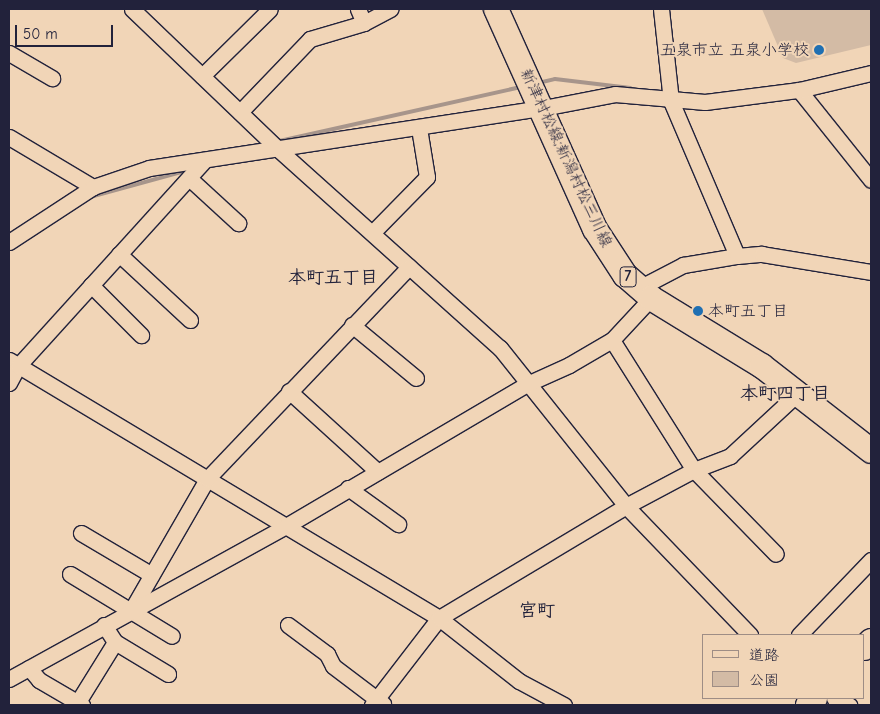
<!DOCTYPE html>
<meta charset="utf-8">
<style>
body{margin:0}
#map{position:relative;width:880px;height:714px;overflow:hidden;background:#f1d5b7;font-family:"Comic Neue","Klee One",sans-serif}
div>[style]{position:absolute}
[style*='--x']{left:calc(var(--x)*1px);top:calc(var(--y)*1px);width:calc(var(--w)*1px);rotate:calc(var(--a)*1deg)}
.green>*{inset:0;background:#d3bba5}
.stream>*{height:4px;margin:-2px;padding:0 2px;transform-origin:2px;border-radius:2px;background:#a7958b}
.roads{filter:drop-shadow(1px 0 #22223b) drop-shadow(-1px 0 #22223b) drop-shadow(0 1px #22223b) drop-shadow(0 -1px #22223b)}
.street>*{height:15px;margin:-7.5px;padding:0 7.5px;transform-origin:7.5px;border-radius:7.5px;background:#f1d5b7}
.primary>*{height:24px;margin:-12px;padding:0 12px;transform-origin:12px;border-radius:12px;background:#f1d5b7}
.dots>*{width:14px;height:14px;translate:-50% -50%;box-sizing:border-box;border:2px solid #f1d5b7;border-radius:50%}
span{translate:-50% -50%;white-space:nowrap;text-align:center;line-height:1.15;-webkit-text-stroke:4px #f1d5b7;paint-order:stroke}
.shield-label span{padding:1px 4px;background:#f1d5b7;border:1px solid;border-radius:4px;-webkit-text-stroke-width:0}
.shield-label{font-size:15px;color:#22223b;font-weight:700}
.poi-label{font-size:16px;color:#22223b}
.right{translate:-100% -50%;text-align:right}
.left{translate:0 -50%;text-align:left}
.street-label{font-size:16px;color:#22223b}
.neighbourhood-label{font-size:18px;color:#22223b;font-weight:700}
.frame{position:absolute;inset:0;border:10px solid #22223b;pointer-events:none}
.legend{position:absolute;left:702px;top:634px;width:162px;height:65px;box-sizing:border-box;background:#f1d5b7;border:1px solid #9e8d85;margin:0;padding:6px 9px;list-style:none;font-size:15px;color:#22223b}
.legend li{display:flex;align-items:center;gap:10px;height:25px}
.legend b{width:25px;border:1px solid #9e8d85}
.scale{position:absolute;left:15px;top:25px;width:98px;height:22px;box-sizing:border-box;border:2px solid #22223b;border-top:0;padding-left:6px;font-size:15px;line-height:18px;white-space:nowrap;color:#22223b;-webkit-text-stroke:4px #f1d5b7;paint-order:stroke}
</style>
<div id="map">
<div class="green">
<div style="clip-path:polygon(762px 9px,871px 9px,871px 45px,796px 63px,783px 58px)"></div>
</div>
<div class="stream">
<div style="--x:538;--y:83;--w:17;--a:-13"></div>
<div style="--x:555;--y:79;--w:76;--a:6.8"></div>
<div style="--x:275;--y:142;--w:253;--a:-12.6"></div>
<div style="--x:90;--y:197;--w:103;--a:-15.3"></div>
</div>
<div class="roads">
<div class="street">
<div style="--x:132;--y:9;--w:204;--a:43.8"></div>
<div style="--x:279;--y:150;--w:297;--a:41.9"></div>
<div style="--x:500;--y:348;--w:202;--a:51.4"></div>
<div style="--x:626;--y:506;--w:179;--a:46.1"></div>
<div style="--x:358;--y:9;--w:15;--a:67"></div>
<div style="--x:661;--y:9;--w:93;--a:83.8"></div>
<div style="--x:671;--y:101;--w:168;--a:66.9"></div>
<div style="--x:9;--y:53;--w:50;--a:30.2"></div>
<div style="--x:202;--y:76;--w:95;--a:-44.6"></div>
<div style="--x:799;--y:90;--w:115;--a:51.3"></div>
<div style="--x:240;--y:112;--w:101;--a:-46.2"></div>
<div style="--x:310;--y:39;--w:56;--a:-16.5"></div>
<div style="--x:364;--y:23;--w:30;--a:-28"></div>
<div style="--x:9;--y:137;--w:98;--a:30.8"></div>
<div style="--x:189;--y:178;--w:67;--a:42.6"></div>
<div style="--x:373;--y:232;--w:77;--a:-45.5"></div>
<div style="--x:427;--y:177;--w:50;--a:-99.3"></div>
<div style="--x:9;--y:242;--w:100;--a:-33.2"></div>
<div style="--x:93;--y:187;--w:59;--a:-18.7"></div>
<div style="--x:149;--y:168;--w:399;--a:-8.7"></div>
<div style="--x:543;--y:108;--w:73;--a:-11"></div>
<div style="--x:615;--y:94;--w:90;--a:5.1"></div>
<div style="--x:705;--y:102;--w:95;--a:-7.3"></div>
<div style="--x:799;--y:90;--w:74;--a:-13.3"></div>
<div style="--x:119;--y:254;--w:97;--a:42.9"></div>
<div style="--x:91;--y:285;--w:71;--a:45"></div>
<div style="--x:639;--y:288;--w:50;--a:-27.6"></div>
<div style="--x:683;--y:265;--w:55;--a:-9.5"></div>
<div style="--x:737;--y:256;--w:25;--a:-5"></div>
<div style="--x:762;--y:254;--w:110;--a:9.4"></div>
<div style="--x:352;--y:325;--w:83;--a:39.6"></div>
<div style="--x:612;--y:340;--w:154;--a:57.8"></div>
<div style="--x:694;--y:470;--w:117;--a:45.7"></div>
<div style="--x:9;--y:360;--w:501;--a:30.96"></div>
<div style="--x:439;--y:618;--w:102;--a:38.2"></div>
<div style="--x:519;--y:681;--w:51;--a:28.1"></div>
<div style="--x:9;--y:383;--w:19;--a:-62"></div>
<div style="--x:18;--y:366;--w:278;--a:-47.8"></div>
<div style="--x:289;--y:391;--w:120;--a:42.3"></div>
<div style="--x:348;--y:488;--w:62;--a:35.8"></div>
<div style="--x:81;--y:533;--w:82;--a:30.6"></div>
<div style="--x:70;--y:574;--w:119;--a:31.3"></div>
<div style="--x:132;--y:609;--w:150;--a:-60"></div>
<div style="--x:207;--y:479;--w:293;--a:-46.4"></div>
<div style="--x:104;--y:625;--w:20;--a:57"></div>
<div style="--x:115;--y:642;--w:62;--a:31.1"></div>
<div style="--x:288;--y:625;--w:49;--a:36.6"></div>
<div style="--x:327;--y:654;--w:13;--a:63"></div>
<div style="--x:333;--y:666;--w:63;--a:37.2"></div>
<div style="--x:799;--y:635;--w:104;--a:-46.2"></div>
<div style="--x:29;--y:668;--w:16;--a:50"></div>
<div style="--x:39;--y:680;--w:50;--a:30.2"></div>
<div style="--x:9;--y:679;--w:316;--a:-28.9"></div>
<div style="--x:286;--y:526;--w:280;--a:-30.5"></div>
<div style="--x:527;--y:384;--w:46;--a:-24.3"></div>
<div style="--x:569;--y:365;--w:50;--a:-30.2"></div>
<div style="--x:612;--y:340;--w:57;--a:-47.1"></div>
<div style="--x:834;--y:698;--w:17;--a:25"></div>
<div style="--x:76;--y:705;--w:74;--a:-58.2"></div>
<div style="--x:372;--y:705;--w:110;--a:-52.4"></div>
<div style="--x:439;--y:618;--w:218;--a:-30.9"></div>
<div style="--x:626;--y:506;--w:77;--a:-27.9"></div>
<div style="--x:694;--y:470;--w:39;--a:-21"></div>
<div style="--x:730;--y:456;--w:93;--a:-42.8"></div>
</div>
<div class="primary">
<div style="--x:496;--y:9;--w:241;--a:65.8"></div>
<div style="--x:595;--y:229;--w:55;--a:56.9"></div>
<div style="--x:625;--y:275;--w:35;--a:41"></div>
<div style="--x:651;--y:298;--w:130;--a:31.5"></div>
<div style="--x:762;--y:366;--w:138;--a:37.9"></div>
<div style="--x:864;--y:648;--w:10;--a:-45"></div>
<div style="--x:808;--y:705;--w:10;--a:-45"></div>
</div>
</div>
<div class="dots">
<div style="left:819px;top:50px;background:#1f6fb2"></div>
<div style="left:698px;top:311px;background:#1f6fb2"></div>
</div>
<div class="shield-label">
<span style="left:628px;top:277px">7</span>
</div>
<div class="poi-label">
<span class="right" style="left:809px;top:50px">五泉市立 五泉小学校</span>
<span class="left" style="left:708px;top:311px">本町五丁目</span>
</div>
<div class="street-label">
<span style="left:566px;top:158px;rotate:65deg">新津村松線;新潟村松三川線</span>
</div>
<div class="neighbourhood-label">
<span style="left:333px;top:278px">本町五丁目</span>
<span style="left:785px;top:394px">本町四丁目</span>
<span style="left:537px;top:611px">宮町</span>
</div>
<div class="frame"></div>
<ul class="legend">
<li><b style="height:6px;background:#f1d5b7"></b>道路</li>
<li><b style="height:14px;background:#d3bba5"></b>公園</li>
</ul>
<div class="scale">50 m</div>
</div>
